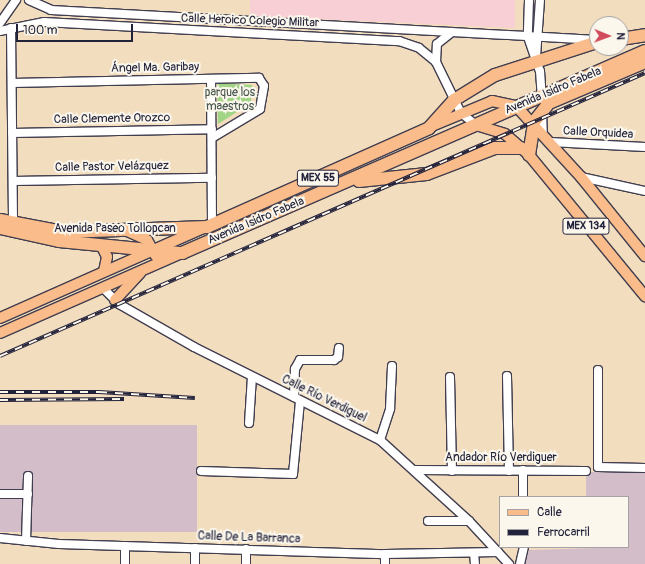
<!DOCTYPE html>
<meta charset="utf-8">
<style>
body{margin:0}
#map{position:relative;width:645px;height:564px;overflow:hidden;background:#f3ddbf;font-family:Pangolin,sans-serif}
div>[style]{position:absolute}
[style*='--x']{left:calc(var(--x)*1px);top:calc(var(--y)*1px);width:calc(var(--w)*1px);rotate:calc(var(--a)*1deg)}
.built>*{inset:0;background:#f7cfd4}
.industrial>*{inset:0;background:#d2bdc8;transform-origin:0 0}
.green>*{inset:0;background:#a1d484}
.roads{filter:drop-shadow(1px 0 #413e4f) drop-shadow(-1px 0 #413e4f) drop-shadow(0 1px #413e4f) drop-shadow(0 -1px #413e4f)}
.minor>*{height:8px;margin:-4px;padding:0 4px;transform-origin:4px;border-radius:4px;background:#fff}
.major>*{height:10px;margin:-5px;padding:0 5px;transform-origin:5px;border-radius:5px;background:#f9bc8a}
.highway>*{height:12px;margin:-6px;padding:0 6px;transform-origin:6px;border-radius:6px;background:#f9bc8a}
.rail>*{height:4px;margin-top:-2px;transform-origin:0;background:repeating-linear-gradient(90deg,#fbf7ec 0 8px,#22223b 0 16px);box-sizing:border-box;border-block:1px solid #22223b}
span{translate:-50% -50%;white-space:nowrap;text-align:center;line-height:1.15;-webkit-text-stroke:4px #fbf7ec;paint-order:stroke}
.shield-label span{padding:1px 3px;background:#fbf7ec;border:1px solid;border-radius:3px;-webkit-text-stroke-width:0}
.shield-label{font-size:11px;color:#22223b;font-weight:700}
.street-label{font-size:12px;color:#22223b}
.park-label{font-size:12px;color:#485751}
.legend{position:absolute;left:499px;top:496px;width:130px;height:52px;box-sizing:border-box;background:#fbf7ec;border:1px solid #a4a2a5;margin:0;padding:5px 7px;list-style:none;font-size:12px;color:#22223b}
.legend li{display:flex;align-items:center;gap:8px;height:20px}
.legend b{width:20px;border:1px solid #a4a2a5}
.north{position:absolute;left:589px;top:16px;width:40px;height:40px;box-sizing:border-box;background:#fbf7ec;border:1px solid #a4a2a5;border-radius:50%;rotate:91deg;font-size:11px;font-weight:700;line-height:16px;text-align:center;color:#22223b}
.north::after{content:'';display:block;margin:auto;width:14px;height:18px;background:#d1495b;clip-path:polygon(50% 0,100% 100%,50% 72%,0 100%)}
.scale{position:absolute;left:16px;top:24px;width:117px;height:18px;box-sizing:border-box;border:2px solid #22223b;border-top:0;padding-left:5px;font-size:12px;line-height:14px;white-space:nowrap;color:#22223b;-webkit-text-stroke:3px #fbf7ec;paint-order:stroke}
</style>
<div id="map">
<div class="built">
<div style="clip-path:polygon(250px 0,515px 0,515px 28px,250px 16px)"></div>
</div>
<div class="industrial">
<div style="left:0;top:425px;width:197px;height:107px"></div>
<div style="clip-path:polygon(586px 472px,645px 472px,645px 564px,511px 564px,526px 560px,529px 550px,628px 547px,628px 497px,586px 497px)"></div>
</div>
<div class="green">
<div style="clip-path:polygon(217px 83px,252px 85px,251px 103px,218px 124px)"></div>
</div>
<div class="roads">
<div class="minor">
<div style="--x:29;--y:0;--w:24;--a:24"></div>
<div style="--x:51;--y:10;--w:547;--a:3.14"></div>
<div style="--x:529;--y:0;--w:37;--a:92"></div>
<div style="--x:528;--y:37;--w:36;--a:71"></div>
<div style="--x:540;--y:71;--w:28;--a:86"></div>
<div style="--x:0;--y:23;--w:28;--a:-55"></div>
<div style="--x:11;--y:28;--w:195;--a:89.4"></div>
<div style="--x:0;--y:31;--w:45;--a:-11.6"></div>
<div style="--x:44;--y:22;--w:356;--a:3.1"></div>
<div style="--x:399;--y:41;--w:21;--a:19"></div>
<div style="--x:419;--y:48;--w:22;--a:39"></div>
<div style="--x:436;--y:62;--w:57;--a:63.9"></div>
<div style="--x:461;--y:113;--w:19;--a:39"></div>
<div style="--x:536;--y:57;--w:57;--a:-86"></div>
<div style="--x:436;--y:62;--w:18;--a:-87"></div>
<div style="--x:437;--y:44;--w:19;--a:-39"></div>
<div style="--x:211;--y:79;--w:146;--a:89.6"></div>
<div style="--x:12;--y:83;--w:247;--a:-1.2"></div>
<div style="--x:259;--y:78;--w:9;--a:58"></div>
<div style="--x:264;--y:86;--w:23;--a:100"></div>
<div style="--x:260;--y:109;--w:56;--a:148.9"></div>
<div style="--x:542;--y:111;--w:23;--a:88"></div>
<div style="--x:12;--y:133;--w:200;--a:-1.1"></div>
<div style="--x:550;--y:142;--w:95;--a:3"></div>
<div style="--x:581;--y:177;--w:66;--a:12.3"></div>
<div style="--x:13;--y:181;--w:199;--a:-0.9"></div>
<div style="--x:103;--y:288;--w:23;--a:45"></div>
<div style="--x:119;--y:304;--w:86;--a:29.8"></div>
<div style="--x:194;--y:347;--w:208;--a:26.6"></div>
<div style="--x:380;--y:440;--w:120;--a:42.3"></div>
<div style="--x:469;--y:521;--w:59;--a:47.1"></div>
<div style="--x:598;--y:370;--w:97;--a:90"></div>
<div style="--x:598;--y:467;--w:47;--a:1.2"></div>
<div style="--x:507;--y:376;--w:95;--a:88.8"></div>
<div style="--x:450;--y:377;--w:94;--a:88.8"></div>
<div style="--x:294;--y:397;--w:28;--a:-88"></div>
<div style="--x:295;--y:369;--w:10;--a:-61"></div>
<div style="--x:300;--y:360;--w:34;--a:0"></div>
<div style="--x:334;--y:360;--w:5;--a:-37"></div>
<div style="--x:338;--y:357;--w:9;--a:-84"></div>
<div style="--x:249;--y:423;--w:46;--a:-86.3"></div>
<div style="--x:380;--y:440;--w:33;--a:-72"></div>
<div style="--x:390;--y:409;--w:43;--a:-87.3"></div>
<div style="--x:415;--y:470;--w:171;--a:0.3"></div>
<div style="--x:523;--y:470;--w:27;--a:90"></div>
<div style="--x:201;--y:471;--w:92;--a:1.9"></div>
<div style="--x:293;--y:474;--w:73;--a:-84.5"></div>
<div style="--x:0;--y:494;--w:28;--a:0"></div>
<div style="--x:428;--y:521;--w:41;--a:0"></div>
<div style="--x:0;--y:538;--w:59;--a:5.8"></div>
<div style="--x:59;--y:544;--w:326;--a:1.8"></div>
<div style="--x:385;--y:554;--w:113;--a:-1"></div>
<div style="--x:26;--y:541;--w:65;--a:-88.2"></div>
<div style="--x:474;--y:553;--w:11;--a:85"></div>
<div style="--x:125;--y:564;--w:18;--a:-90"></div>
<div style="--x:195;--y:564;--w:16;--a:-90"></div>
<div style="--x:246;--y:564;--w:15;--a:-90"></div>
<div style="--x:385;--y:564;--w:10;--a:-90"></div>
<div style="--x:520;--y:564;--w:17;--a:-77"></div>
</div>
<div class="major">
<div style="--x:476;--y:125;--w:30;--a:17"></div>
<div style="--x:505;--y:134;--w:32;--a:41"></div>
<div style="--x:529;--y:155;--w:183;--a:50.6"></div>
<div style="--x:432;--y:126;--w:65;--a:-22.6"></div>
<div style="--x:492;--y:101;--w:25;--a:12"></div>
<div style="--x:516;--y:106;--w:96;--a:47.5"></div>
<div style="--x:581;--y:177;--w:102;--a:51"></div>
<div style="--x:127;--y:231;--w:22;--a:24"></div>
<div style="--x:147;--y:240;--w:18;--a:61"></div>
<div style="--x:101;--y:245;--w:13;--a:63"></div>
<div style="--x:107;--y:257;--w:14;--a:102"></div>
<div style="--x:115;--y:300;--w:37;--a:-47"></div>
<div style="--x:0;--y:318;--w:222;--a:-23.9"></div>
<div style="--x:0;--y:333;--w:198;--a:-23.8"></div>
</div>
<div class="highway">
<div style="--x:621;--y:39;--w:24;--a:-9"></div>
<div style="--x:529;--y:155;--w:33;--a:-81"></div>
<div style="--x:534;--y:122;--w:24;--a:-52"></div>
<div style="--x:549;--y:103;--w:104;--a:-23.1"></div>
<div style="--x:359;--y:181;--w:68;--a:-5.9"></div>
<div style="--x:427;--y:174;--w:73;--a:-20.9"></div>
<div style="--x:495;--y:148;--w:26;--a:0"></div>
<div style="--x:0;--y:220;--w:64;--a:10.8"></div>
<div style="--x:63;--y:232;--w:144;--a:-2"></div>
<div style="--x:207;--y:227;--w:243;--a:-24"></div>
<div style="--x:429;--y:128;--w:38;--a:-48"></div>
<div style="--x:454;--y:100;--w:48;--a:-31.4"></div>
<div style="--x:495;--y:75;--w:107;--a:-17.9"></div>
<div style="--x:0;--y:228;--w:60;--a:12.4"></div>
<div style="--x:59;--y:241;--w:124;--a:5.6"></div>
<div style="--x:182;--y:253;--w:505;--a:-23.57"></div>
</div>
</div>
<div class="rail">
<div style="--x:0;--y:356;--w:704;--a:-23.69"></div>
<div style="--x:0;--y:392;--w:99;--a:0"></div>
<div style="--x:99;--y:392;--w:96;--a:3.6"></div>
<div style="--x:0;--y:400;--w:124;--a:-0.5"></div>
</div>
<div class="shield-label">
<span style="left:318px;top:178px">MEX 55</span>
<span style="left:586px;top:226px">MEX 134</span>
</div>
<div class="street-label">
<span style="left:250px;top:21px;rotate:2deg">Calle Heroico Colegio Militar</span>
<span style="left:155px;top:68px;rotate:-1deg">Ángel Ma. Garibay</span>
<span style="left:553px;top:91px;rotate:-23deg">Avenida Isidro Fabela</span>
<span style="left:112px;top:119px;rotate:-1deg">Calle Clemente Orozco</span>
<span style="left:598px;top:133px;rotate:3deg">Calle Orquidea</span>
<span style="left:112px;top:167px;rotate:-1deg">Calle Pastor Velázquez</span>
<span style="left:256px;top:221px;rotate:-23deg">Avenida Isidro Fabela</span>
<span style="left:115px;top:229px">Avenida Paseo Tollopcan</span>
<span style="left:324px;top:399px;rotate:26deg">Calle Río Verdiguel</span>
<span style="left:501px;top:458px">Andador Río Verdiguer</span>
<span style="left:249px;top:538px;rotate:2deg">Calle De La Barranca</span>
</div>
<div class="park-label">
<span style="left:230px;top:100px">parque los<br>maestros</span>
</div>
<ul class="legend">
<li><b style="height:5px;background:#f9bc8a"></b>Calle</li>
<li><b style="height:5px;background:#22223b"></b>Ferrocarril</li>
</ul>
<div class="north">N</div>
<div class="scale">100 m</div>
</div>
